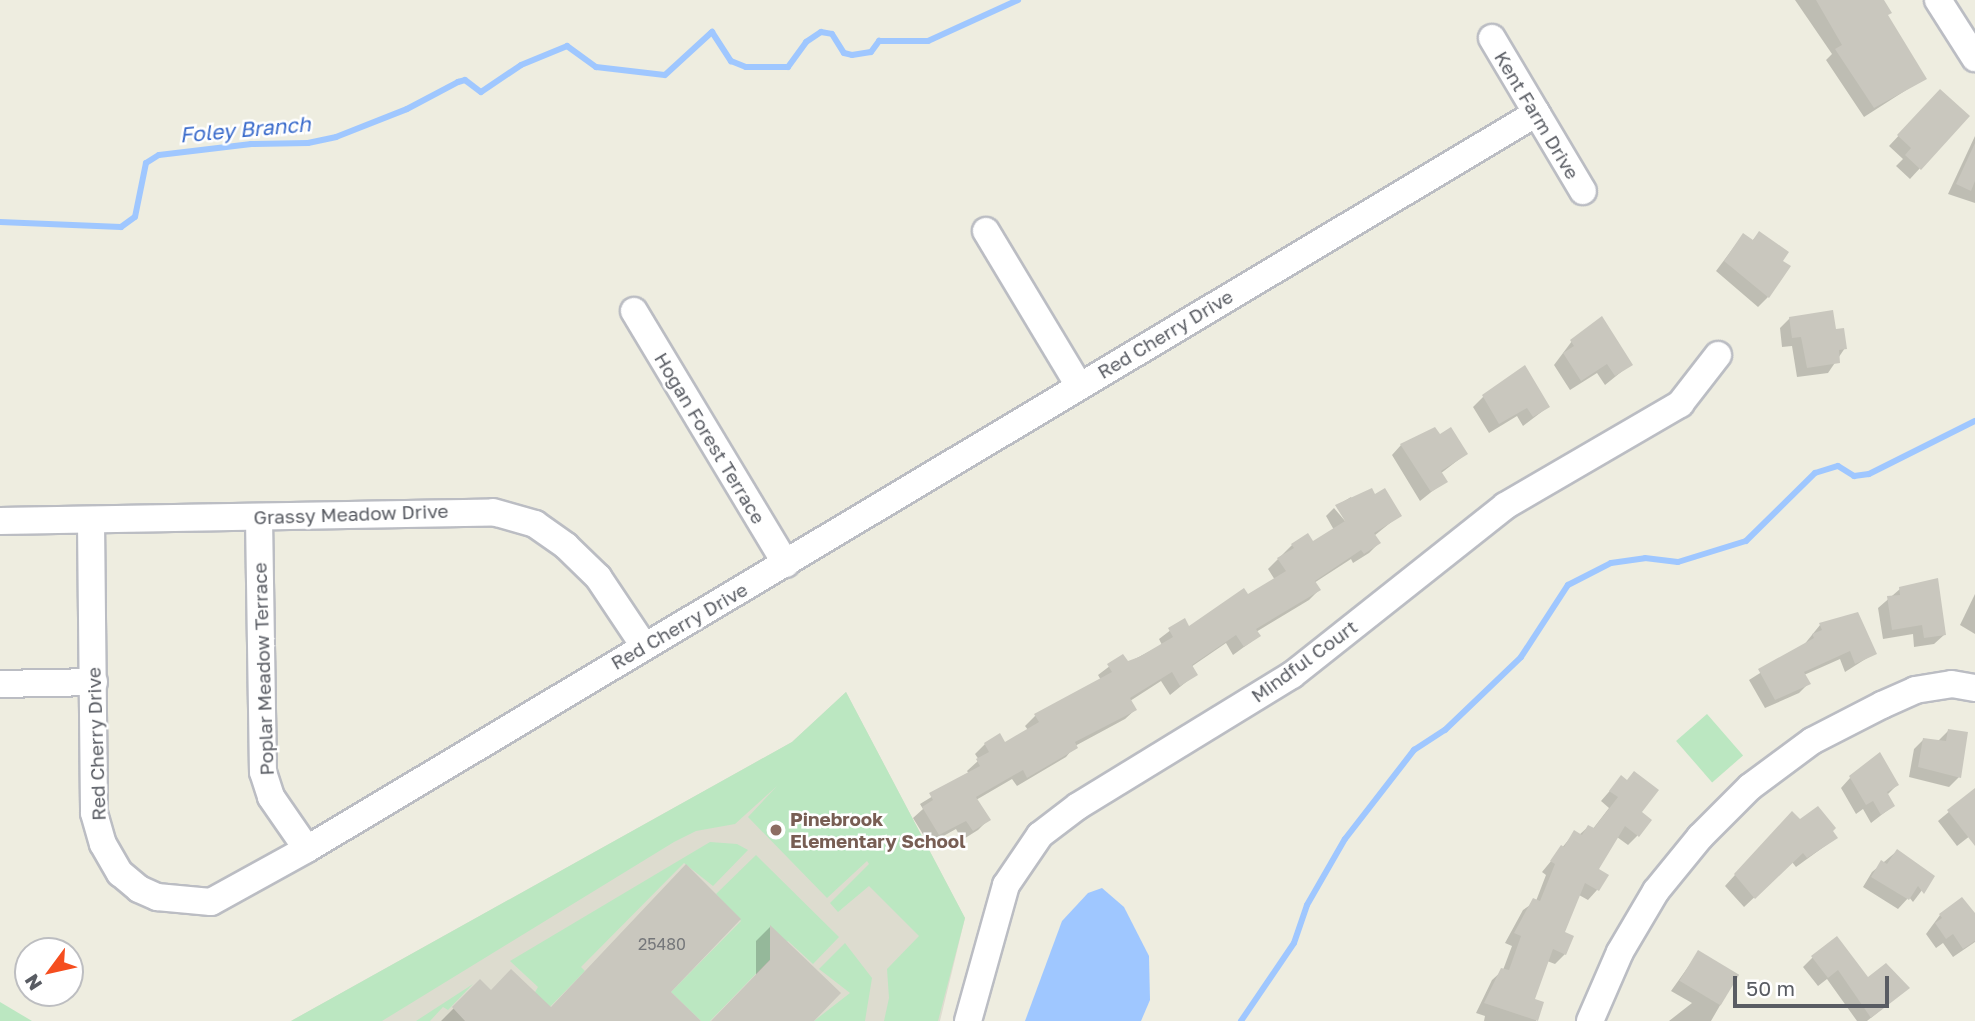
<!DOCTYPE html>
<style>
body{margin:0}
#map{position:relative;width:1975px;height:1021px;overflow:hidden;background:#eeede0;font-family:"Golos Text",sans-serif}
div>[style]{position:absolute}
[style*='--x']{left:calc(var(--x)*1px);top:calc(var(--y)*1px);width:calc(var(--w)*1px);rotate:calc(var(--a)*1deg)}
.education>*{inset:0;background:#dddccf}
.green>*{inset:0;background:#bbe7c1;transform-origin:0 0}
.water>*{inset:0;background:#9fc7ff}
.shadow>*{inset:0;background:#0003}
.stream>*{height:6px;margin:-3px;padding:0 3px;transform-origin:3px;border-radius:3px;background:#9fc7ff}
.building>*{inset:0;background:#c9c7be;transform-origin:0 0}
.roads{filter:drop-shadow(2px 0 #bbbdc3) drop-shadow(-2px 0 #bbbdc3) drop-shadow(0 2px #bbbdc3) drop-shadow(0 -2px #bbbdc3)}
.minor>*{height:26px;margin:-13px;padding:0 13px;transform-origin:13px;border-radius:13px;background:#fff}
.dots>*{width:19px;height:19px;translate:-50% -50%;box-sizing:border-box;border:4px solid #fff;border-radius:50%}
span{translate:-50% -50%;white-space:nowrap;text-align:center;line-height:1.15;-webkit-text-stroke:5px #fff;paint-order:stroke}
.number-label{font-size:16px;color:#75777a}
.number-label span{-webkit-text-stroke-width:0}
.street-label{font-size:19px;color:#595c63}
.education-label{font-size:19px;color:#785e54;font-weight:700}
.left{translate:0 -50%;text-align:left}
.water-label{font-size:21px;color:#3a6bcb;font-style:italic}
.north{position:absolute;left:14px;top:937px;width:70px;height:70px;box-sizing:border-box;background:#fff;border:2px solid #bdbec1;border-radius:50%;rotate:237deg;font-size:19px;font-weight:700;line-height:28px;text-align:center;color:#595c63}
.north::after{content:'';display:block;margin:auto;width:24px;height:32px;background:#f54e1f;clip-path:polygon(50% 0,100% 100%,50% 72%,0 100%)}
.scale{position:absolute;left:1733px;top:976px;width:156px;height:32px;box-sizing:border-box;border:4px solid #595c63;border-top:0;padding-left:9px;font-size:21px;line-height:24px;white-space:nowrap;color:#595c63;-webkit-text-stroke:5px #fff;paint-order:stroke}
</style>
<div id="map">
<div class="education">
<div style="clip-path:polygon(846px 692px,965px 918px,940px 1021px,291px 1021px,792px 742px)"></div>
</div>
<div class="green">
<div style="clip-path:polygon(846px 692px,965px 918px,938px 1021px,884px 1021px,889px 998px,887px 969px,919px 936px,869px 886px,838px 912px,830px 903px,869px 864px,867px 861px,827px 898px,748px 817px,777px 786px,735px 824px,696px 831px,674px 842px,382px 1021px,291px 1021px,792px 742px)"></div>
<div style="left:1707px;top:714px;width:55px;height:41px;rotate:49deg"></div>
<div style="clip-path:polygon(710px 842px,737px 844px,748px 850px,713px 886px,684px 863px,581px 967px,585px 971px,542px 1015px,529px 1003px,538px 987px,510px 961px)"></div>
<div style="clip-path:polygon(756px 855px,839px 937px,813px 964px,788px 941px,710px 1021px,701px 1021px,671px 992px,741px 921px,716px 894px)"></div>
<div style="clip-path:polygon(845px 943px,872px 978px,865px 1021px,814px 1021px,850px 993px,819px 969px)"></div>
<div style="clip-path:polygon(473px 984px,448px 1010px,443px 1007px,430px 1021px,416px 1021px)"></div>
<div style="clip-path:polygon(0 1002px,32px 1021px,0 1021px)"></div>
</div>
<div class="water">
<div style="clip-path:polygon(1102px 888px,1124px 907px,1149px 956px,1150px 1000px,1141px 1021px,1025px 1021px,1062px 921px,1088px 893px)"></div>
</div>
<div class="shadow">
<div style="clip-path:polygon(1795px 0,1882px 0,1886px 16px,1925px 78px,1864px 117px,1826px 60px,1832px 54px)"></div>
<div style="clip-path:polygon(1931px 101px,1966px 118px,1910px 179px,1896px 166px,1903px 159px,1889px 146px)"></div>
<div style="clip-path:polygon(1975px 136px,1975px 203px,1948px 194px)"></div>
<div style="clip-path:polygon(1759px 233px,1768px 297px,1758px 307px,1716px 271px,1743px 235px,1752px 241px)"></div>
<div style="clip-path:polygon(1790px 318px,1845px 348px,1828px 373px,1797px 377px,1792px 346px,1782px 347px,1780px 328px)"></div>
<div style="clip-path:polygon(1572px 341px,1631px 364px,1605px 385px,1597px 373px,1570px 390px,1554px 365px)"></div>
<div style="clip-path:polygon(1483px 397px,1548px 407px,1523px 426px,1517px 416px,1489px 433px,1473px 407px)"></div>
<div style="clip-path:polygon(1439px 436px,1466px 454px,1440px 474px,1445px 481px,1420px 501px,1392px 455px,1401px 445px)"></div>
<div style="clip-path:polygon(1375px 496px,1400px 515px,1374px 536px,1379px 543px,1369px 553px,1353px 563px,1351px 559px,1314px 583px,1319px 590px,1309px 600px,1256px 632px,1259px 636px,1233px 655px,1226px 643px,1191px 667px,1196px 674px,1170px 695px,1161px 681px,1130px 701px,1135px 710px,1125px 719px,1075px 746px,1066px 757px,1017px 786px,1012px 779px,976px 800px,988px 820px,978px 830px,962px 840px,956px 829px,929px 844px,913px 818px,923px 809px,920px 804px,969px 774px,967px 771px,979px 760px,975px 754px,985px 744px,1005px 744px,1028px 730px,1025px 726px,1035px 716px,1101px 680px,1098px 675px,1123px 656px,1127px 663px,1162px 645px,1159px 639px,1184px 620px,1189px 628px,1275px 580px,1268px 569px,1292px 545px,1312px 544px,1334px 530px,1326px 516px,1334px 508px,1351px 528px,1336px 506px,1351px 497px,1354px 502px)"></div>
<div style="clip-path:polygon(1900px 589px,1944px 635px,1934px 644px,1914px 647px,1913px 634px,1883px 639px,1878px 608px)"></div>
<div style="clip-path:polygon(1975px 594px,1975px 634px,1960px 625px)"></div>
<div style="clip-path:polygon(1857px 614px,1875px 653px,1845px 672px,1840px 659px,1804px 675px,1809px 683px,1799px 693px,1765px 708px,1749px 680px,1803px 646px,1820px 625px)"></div>
<div style="clip-path:polygon(1948px 731px,1959px 777px,1949px 787px,1909px 777px,1914px 749px,1924px 739px,1937px 742px)"></div>
<div style="clip-path:polygon(1621px 778px,1639px 812px,1637px 836px,1628px 845px,1617px 837px,1597px 870px,1606px 876px,1597px 890px,1588px 900px,1579px 895px,1563px 933px,1565px 954px,1555px 964px,1547px 961px,1532px 1000px,1542px 1003px,1536px 1021px,1484px 1021px,1485px 1016px,1476px 1013px,1492px 980px,1503px 970px,1512px 946px,1505px 943px,1523px 910px,1536px 901px,1546px 875px,1542px 872px,1575px 832px,1579px 835px,1588px 827px,1592px 830px,1609px 808px,1601px 801px)"></div>
<div style="clip-path:polygon(1850px 778px,1897px 785px,1887px 795px,1893px 806px,1871px 823px,1863px 809px,1856px 814px,1841px 788px)"></div>
<div style="clip-path:polygon(1975px 790px,1975px 832px,1957px 846px,1938px 821px)"></div>
<div style="clip-path:polygon(1800px 821px,1830px 831px,1836px 838px,1796px 867px,1792px 862px,1744px 907px,1725px 886px,1782px 823px)"></div>
<div style="clip-path:polygon(1897px 851px,1932px 877px,1913px 902px,1909px 897px,1898px 909px,1863px 887px,1872px 872px)"></div>
<div style="clip-path:polygon(1940px 915px,1975px 916px,1975px 942px,1953px 957px,1943px 943px,1936px 948px,1926px 934px)"></div>
<div style="clip-path:polygon(770px 927px,810px 1021px,713px 1021px,756px 977px,756px 941px)"></div>
<div style="clip-path:polygon(1698px 953px,1737px 976px,1711px 1021px,1669px 1021px,1692px 1003px,1671px 991px)"></div>
<div style="clip-path:polygon(1813px 957px,1868px 979px,1908px 988px,1867px 1021px,1857px 1021px,1827px 979px,1818px 986px,1803px 967px)"></div>
<div style="clip-path:polygon(480px 982px,490px 992px,551px 1009px,668px 992px,698px 1021px,441px 1021px)"></div>
</div>
<div class="stream">
<div style="--x:0;--y:222;--w:121;--a:2.4"></div>
<div style="--x:121;--y:227;--w:17;--a:-36"></div>
<div style="--x:135;--y:217;--w:55;--a:-78.5"></div>
<div style="--x:146;--y:163;--w:15;--a:-32"></div>
<div style="--x:159;--y:155;--w:93;--a:-6.8"></div>
<div style="--x:251;--y:144;--w:57;--a:-1"></div>
<div style="--x:308;--y:143;--w:29;--a:-12"></div>
<div style="--x:336;--y:137;--w:76;--a:-21.5"></div>
<div style="--x:407;--y:109;--w:58;--a:-27.9"></div>
<div style="--x:458;--y:82;--w:7;--a:-16"></div>
<div style="--x:465;--y:80;--w:20;--a:37"></div>
<div style="--x:481;--y:92;--w:48;--a:-34"></div>
<div style="--x:521;--y:65;--w:50;--a:-22.4"></div>
<div style="--x:567;--y:46;--w:36;--a:36"></div>
<div style="--x:596;--y:67;--w:69;--a:6.6"></div>
<div style="--x:665;--y:75;--w:64;--a:-42.5"></div>
<div style="--x:712;--y:32;--w:35;--a:57"></div>
<div style="--x:731;--y:61;--w:16;--a:22"></div>
<div style="--x:746;--y:67;--w:42;--a:0"></div>
<div style="--x:788;--y:67;--w:31;--a:-54"></div>
<div style="--x:806;--y:42;--w:18;--a:-34"></div>
<div style="--x:821;--y:32;--w:11;--a:10"></div>
<div style="--x:832;--y:34;--w:22;--a:58"></div>
<div style="--x:844;--y:53;--w:8;--a:14"></div>
<div style="--x:852;--y:55;--w:19;--a:-9"></div>
<div style="--x:871;--y:52;--w:14;--a:-54"></div>
<div style="--x:879;--y:41;--w:49;--a:0"></div>
<div style="--x:928;--y:41;--w:99;--a:-24.5"></div>
<div style="--x:1241;--y:1021;--w:94;--a:-55.8"></div>
<div style="--x:1294;--y:943;--w:40;--a:-71.1"></div>
<div style="--x:1307;--y:905;--w:76;--a:-60.1"></div>
<div style="--x:1345;--y:839;--w:113;--a:-52.2"></div>
<div style="--x:1414;--y:750;--w:37;--a:-33"></div>
<div style="--x:1445;--y:730;--w:105;--a:-43.8"></div>
<div style="--x:1521;--y:657;--w:86;--a:-56.9"></div>
<div style="--x:1568;--y:585;--w:48;--a:-27.1"></div>
<div style="--x:1611;--y:563;--w:34;--a:-8"></div>
<div style="--x:1645;--y:558;--w:33;--a:7"></div>
<div style="--x:1678;--y:562;--w:71;--a:-17.2"></div>
<div style="--x:1746;--y:541;--w:97;--a:-44.6"></div>
<div style="--x:1815;--y:473;--w:24;--a:-17"></div>
<div style="--x:1838;--y:466;--w:19;--a:32"></div>
<div style="--x:1854;--y:476;--w:15;--a:-8"></div>
<div style="--x:1869;--y:474;--w:119;--a:-26.6"></div>
</div>
<div class="building">
<div style="clip-path:polygon(1816px 0,1884px 0,1892px 13px,1888px 15px,1927px 79px,1874px 108px,1835px 49px,1842px 45px)"></div>
<div style="clip-path:polygon(1940px 89px,1970px 116px,1921px 170px,1905px 155px,1911px 148px,1897px 135px)"></div>
<div style="clip-path:polygon(1975px 143px,1975px 181px,1971px 191px,1956px 184px)"></div>
<div style="clip-path:polygon(1759px 231px,1789px 252px,1783px 261px,1791px 266px,1769px 298px,1724px 261px,1743px 233px,1753px 240px)"></div>
<div style="clip-path:polygon(1833px 310px,1836px 329px,1844px 328px,1847px 349px,1839px 350px,1840px 363px,1807px 368px,1801px 337px,1792px 338px,1789px 317px)"></div>
<div style="clip-path:polygon(1602px 316px,1633px 365px,1615px 376px,1607px 364px,1581px 381px,1563px 353px,1574px 346px,1570px 340px)"></div>
<div style="clip-path:polygon(1525px 365px,1550px 407px,1533px 417px,1527px 408px,1499px 424px,1482px 395px)"></div>
<div style="clip-path:polygon(1435px 427px,1440px 434px,1451px 427px,1468px 454px,1441px 471px,1448px 482px,1431px 492px,1400px 444px)"></div>
<div style="clip-path:polygon(1372px 488px,1375px 494px,1385px 488px,1402px 516px,1374px 533px,1381px 543px,1364px 554px,1361px 550px,1315px 581px,1321px 590px,1256px 629px,1261px 636px,1244px 647px,1236px 635px,1192px 665px,1198px 675px,1180px 686px,1172px 672px,1130px 698px,1137px 710px,1075px 742px,1078px 748px,1027px 778px,1023px 770px,976px 797px,991px 820px,973px 831px,966px 821px,939px 835px,922px 807px,933px 800px,929px 793px,980px 766px,976px 759px,989px 752px,984px 743px,1000px 733px,1005px 742px,1039px 722px,1034px 714px,1112px 672px,1107px 664px,1123px 654px,1128px 661px,1139px 657px,1173px 637px,1168px 628px,1185px 618px,1189px 626px,1244px 588px,1248px 594px,1286px 571px,1277px 558px,1294px 548px,1291px 544px,1308px 533px,1313px 541px,1345px 521px,1335px 505px)"></div>
<div style="clip-path:polygon(1938px 578px,1946px 635px,1924px 638px,1922px 625px,1892px 630px,1887px 596px,1900px 595px,1899px 587px)"></div>
<div style="clip-path:polygon(1858px 612px,1877px 654px,1855px 664px,1850px 651px,1804px 672px,1811px 684px,1775px 700px,1758px 669px,1814px 638px,1812px 634px,1822px 630px,1819px 623px)"></div>
<div style="clip-path:polygon(1948px 729px,1968px 732px,1961px 778px,1918px 767px,1923px 738px,1946px 741px)"></div>
<div style="clip-path:polygon(1880px 752px,1899px 785px,1887px 792px,1895px 806px,1881px 815px,1873px 801px,1866px 805px,1849px 776px)"></div>
<div style="clip-path:polygon(1634px 771px,1659px 790px,1642px 812px,1652px 820px,1639px 837px,1625px 826px,1599px 869px,1609px 875px,1599px 891px,1585px 883px,1565px 932px,1574px 936px,1566px 955px,1553px 949px,1535px 999px,1544px 1002px,1538px 1021px,1484px 1003px,1501px 968px,1509px 970px,1521px 936px,1514px 933px,1533px 898px,1540px 901px,1555px 864px,1550px 861px,1561px 845px,1564px 847px,1574px 830px,1582px 835px,1588px 825px,1594px 828px,1618px 797px,1609px 791px,1621px 775px,1627px 780px)"></div>
<div style="clip-path:polygon(1975px 788px,1975px 846px,1947px 810px)"></div>
<div style="clip-path:polygon(1818px 806px,1836px 828px,1833px 831px,1838px 838px,1807px 858px,1803px 853px,1755px 899px,1734px 874px,1792px 811px,1800px 819px)"></div>
<div style="clip-path:polygon(1897px 849px,1935px 876px,1924px 894px,1918px 886px,1909px 900px,1871px 877px,1881px 860px,1887px 864px)"></div>
<div style="clip-path:polygon(686px 864px,741px 919px,671px 992px,701px 1021px,465px 1021px,452px 1007px,480px 979px,491px 990px,511px 969px,551px 1007px)"></div>
<div style="clip-path:polygon(1962px 897px,1975px 913px,1975px 941px,1963px 949px,1953px 934px,1946px 939px,1935px 923px,1942px 918px,1939px 914px)"></div>
<div style="clip-path:polygon(770px 925px,841px 993px,814px 1021px,711px 1021px,770px 960px)"></div>
<div style="clip-path:polygon(1837px 936px,1868px 977px,1886px 963px,1910px 988px,1871px 1018px,1838px 970px,1828px 978px,1811px 956px)"></div>
<div style="left:1698px;top:950px;width:48px;height:36px;rotate:31deg"></div>
</div>
<div class="roads">
<div class="minor">
<div style="--x:1938;--y:0;--w:69;--a:57.5"></div>
<div style="--x:1492;--y:38;--w:178;--a:59.3"></div>
<div style="--x:986;--y:231;--w:181;--a:59"></div>
<div style="--x:634;--y:311;--w:295;--a:59"></div>
<div style="--x:259;--y:518;--w:254;--a:89.1"></div>
<div style="--x:263;--y:772;--w:26;--a:72"></div>
<div style="--x:271;--y:797;--w:63;--a:55.3"></div>
<div style="--x:0;--y:521;--w:493;--a:-1"></div>
<div style="--x:493;--y:512;--w:44;--a:15.9"></div>
<div style="--x:535;--y:524;--w:38;--a:35"></div>
<div style="--x:566;--y:546;--w:45;--a:44.1"></div>
<div style="--x:598;--y:577;--w:83;--a:56.3"></div>
<div style="--x:91;--y:522;--w:291;--a:89.4"></div>
<div style="--x:94;--y:813;--w:32;--a:74"></div>
<div style="--x:103;--y:844;--w:34;--a:60"></div>
<div style="--x:120;--y:873;--w:25;--a:40"></div>
<div style="--x:139;--y:889;--w:20;--a:24"></div>
<div style="--x:157;--y:897;--w:54;--a:5.3"></div>
<div style="--x:211;--y:902;--w:110;--a:-28.9"></div>
<div style="--x:307;--y:849;--w:1433;--a:-30.9"></div>
<div style="--x:0;--y:684;--w:94;--a:-1.2"></div>
<div style="--x:968;--y:1021;--w:141;--a:-74.4"></div>
<div style="--x:1006;--y:885;--w:60;--a:-55.8"></div>
<div style="--x:1040;--y:835;--w:48;--a:-37.3"></div>
<div style="--x:1078;--y:806;--w:251;--a:-31.5"></div>
<div style="--x:1292;--y:675;--w:272;--a:-38.4"></div>
<div style="--x:1505;--y:506;--w:203;--a:-30.2"></div>
<div style="--x:1680;--y:404;--w:62;--a:-52.2"></div>
<div style="--x:1590;--y:1021;--w:75;--a:-66.5"></div>
<div style="--x:1620;--y:952;--w:71;--a:-59.5"></div>
<div style="--x:1656;--y:891;--w:70;--a:-50.8"></div>
<div style="--x:1700;--y:837;--w:71;--a:-45"></div>
<div style="--x:1750;--y:787;--w:77;--a:-36.6"></div>
<div style="--x:1812;--y:741;--w:79;--a:-27.2"></div>
<div style="--x:1882;--y:705;--w:36;--a:-24"></div>
<div style="--x:1915;--y:690;--w:37;--a:-9"></div>
<div style="--x:1952;--y:684;--w:23;--a:10"></div>
</div>
</div>
<div class="dots">
<div style="left:776px;top:830px;background:#8d6e63"></div>
</div>
<div class="number-label">
<span style="left:662px;top:944px">25480</span>
</div>
<div class="street-label">
<span style="left:1537px;top:115px;rotate:59deg">Kent Farm Drive</span>
<span style="left:1165px;top:334px;rotate:-31deg">Red Cherry Drive</span>
<span style="left:710px;top:438px;rotate:59deg">Hogan Forest Terrace</span>
<span style="left:351px;top:514px;rotate:-2deg">Grassy Meadow Drive</span>
<span style="left:679px;top:626px;rotate:-30deg">Red Cherry Drive</span>
<span style="left:1304px;top:661px;rotate:-36deg">Mindful Court</span>
<span style="left:263px;top:669px;rotate:-92deg">Poplar Meadow Terrace</span>
<span style="left:96px;top:744px;rotate:-92deg">Red Cherry Drive</span>
</div>
<div class="education-label">
<span class="left" style="left:790px;top:830px">Pinebrook<br>Elementary School</span>
</div>
<div class="water-label">
<span style="left:245px;top:129px;rotate:-5deg">Foley Branch</span>
</div>
<div class="north">N</div>
<div class="scale">50 m</div>
</div>
